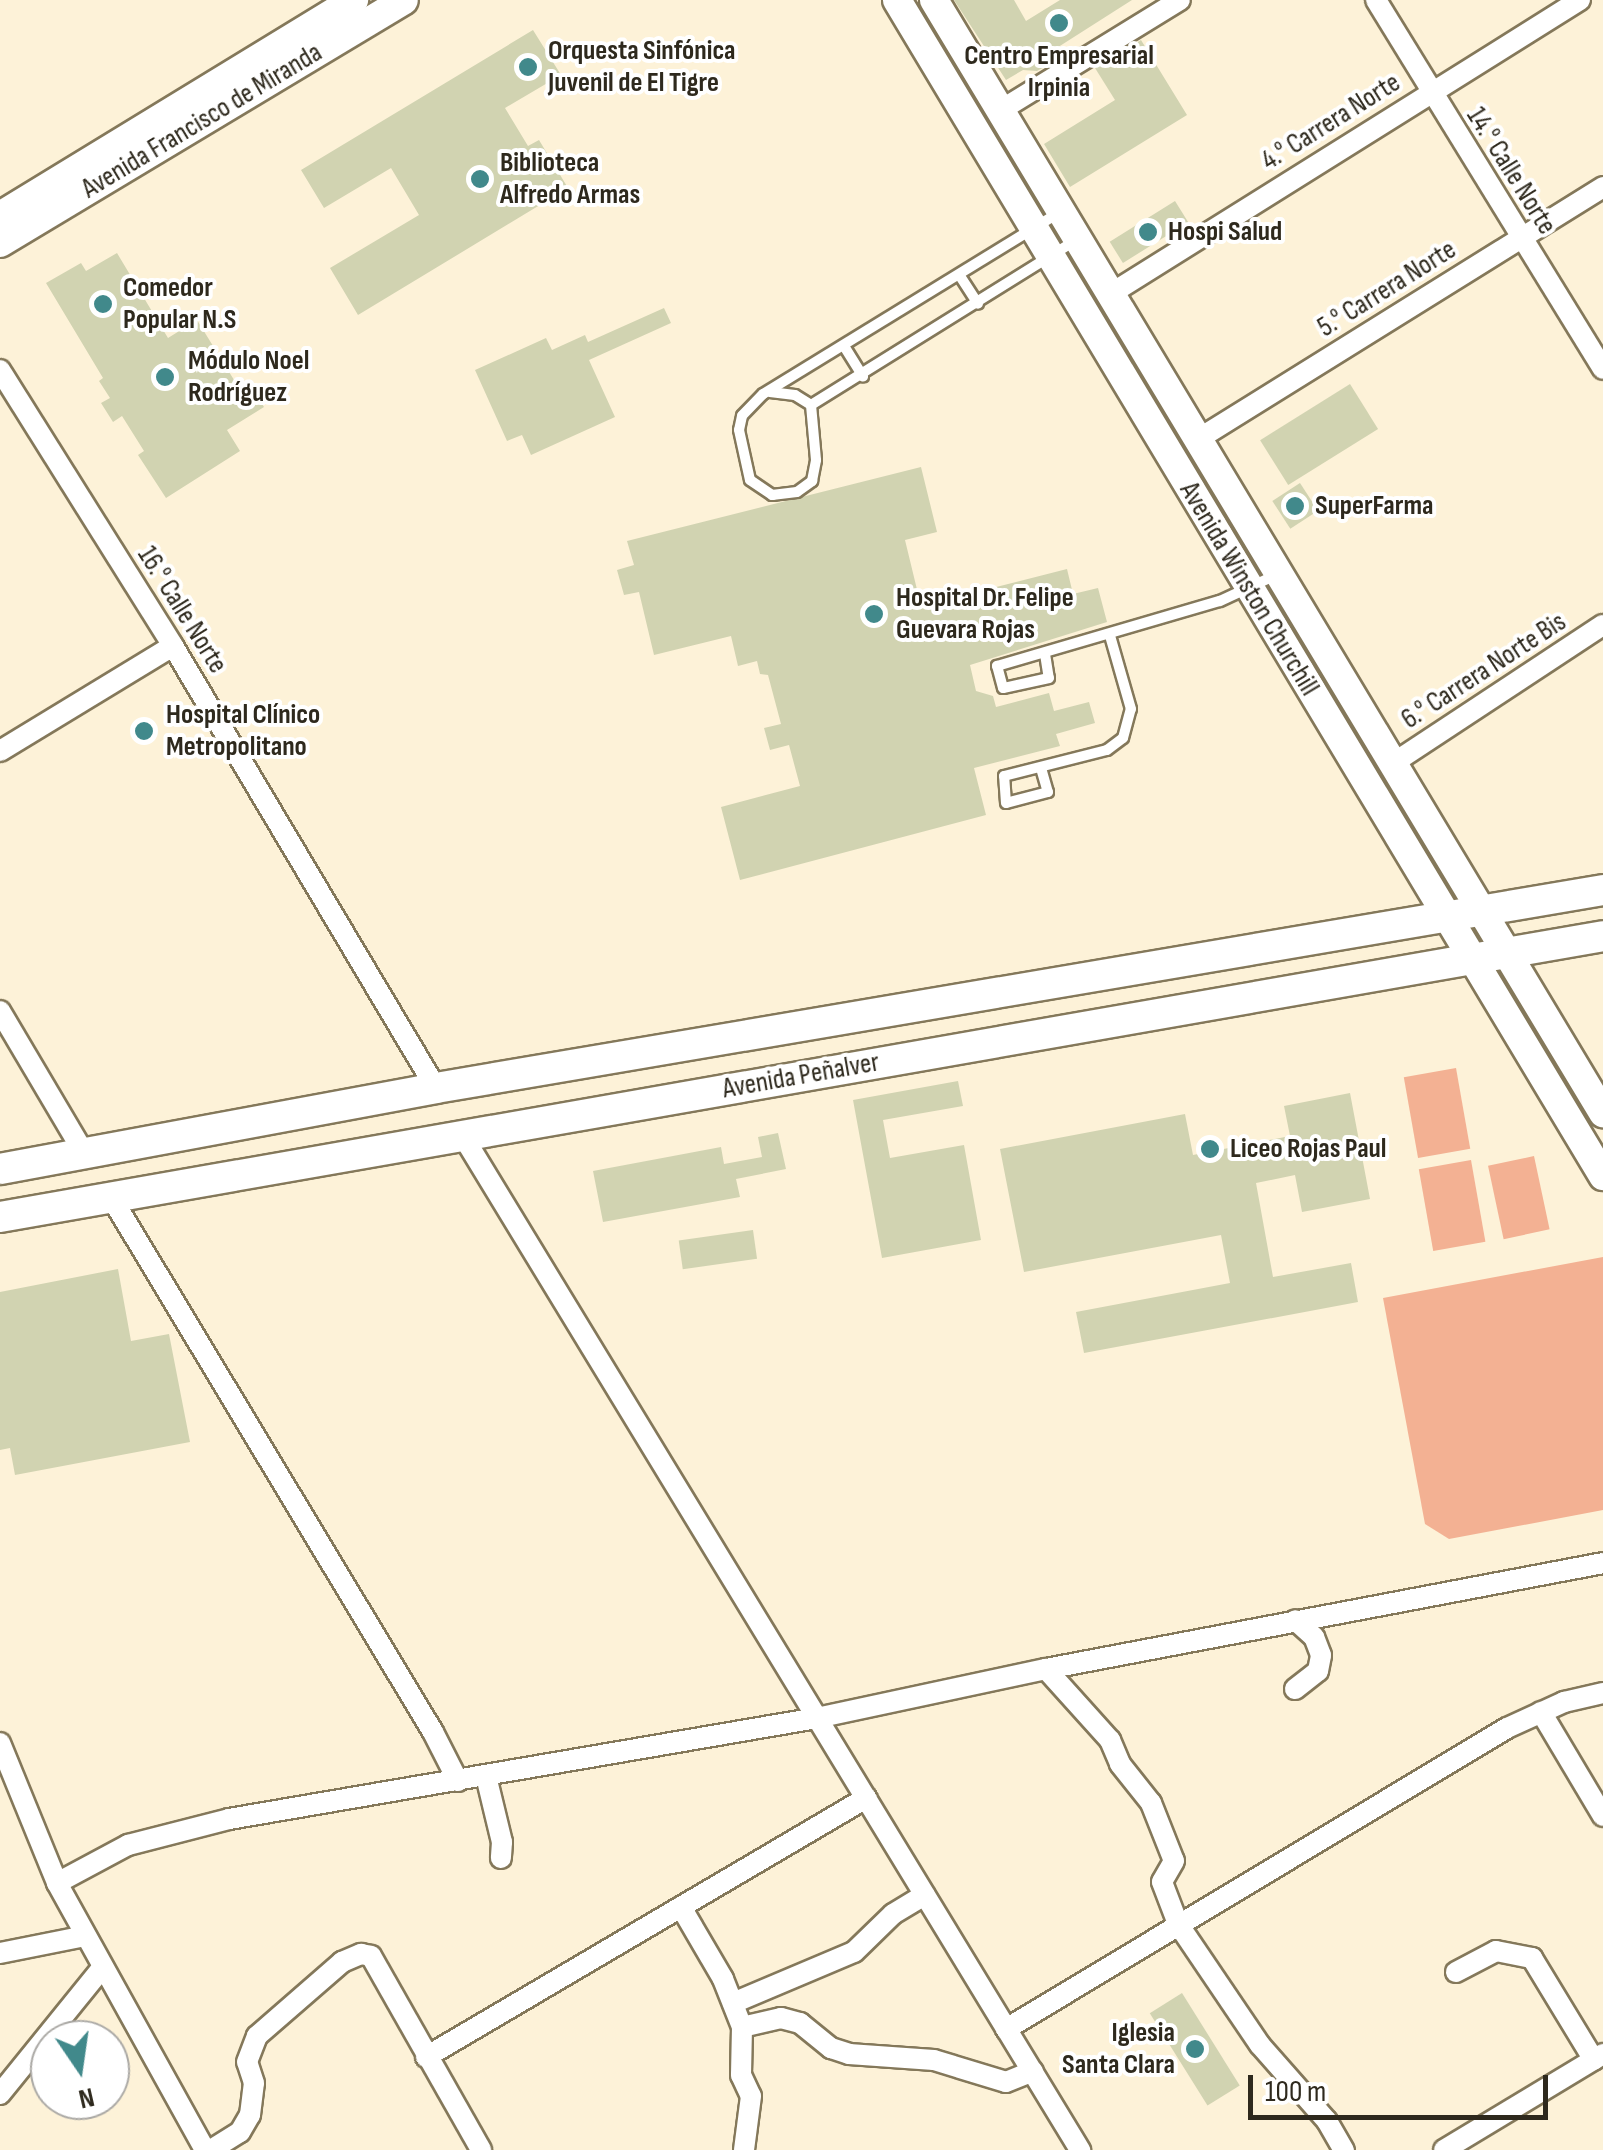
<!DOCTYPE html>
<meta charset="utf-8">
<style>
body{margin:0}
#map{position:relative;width:1603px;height:2150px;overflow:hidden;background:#fdf2d8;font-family:"Sofia Sans Condensed",sans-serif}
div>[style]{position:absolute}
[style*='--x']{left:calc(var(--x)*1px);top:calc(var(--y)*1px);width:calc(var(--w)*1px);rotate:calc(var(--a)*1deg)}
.green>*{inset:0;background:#f3b193;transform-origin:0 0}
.building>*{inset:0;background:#d1d3b1;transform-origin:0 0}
.roads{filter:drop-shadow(2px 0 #84785a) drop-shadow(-2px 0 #84785a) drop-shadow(0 2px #84785a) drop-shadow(0 -2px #84785a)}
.lane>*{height:10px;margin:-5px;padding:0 5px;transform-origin:5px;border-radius:5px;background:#fff}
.street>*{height:20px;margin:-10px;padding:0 10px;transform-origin:10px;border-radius:10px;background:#fff}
.secondary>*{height:28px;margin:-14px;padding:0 14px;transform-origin:14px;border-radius:14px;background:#fff}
.primary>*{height:30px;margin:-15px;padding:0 15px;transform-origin:15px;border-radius:15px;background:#fff}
.dots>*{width:28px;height:28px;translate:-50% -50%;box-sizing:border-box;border:5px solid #fff;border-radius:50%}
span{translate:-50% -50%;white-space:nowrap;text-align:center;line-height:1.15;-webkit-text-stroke:8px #fff;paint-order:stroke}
.poi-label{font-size:28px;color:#2e291d;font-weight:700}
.left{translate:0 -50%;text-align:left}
.right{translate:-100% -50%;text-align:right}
.street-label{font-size:28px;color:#2e291d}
.north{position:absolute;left:30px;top:2020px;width:100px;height:100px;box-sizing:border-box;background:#fff;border:2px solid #aba9a5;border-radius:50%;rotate:167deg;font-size:28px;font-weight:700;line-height:40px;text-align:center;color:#2e291d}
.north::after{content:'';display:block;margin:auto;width:35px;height:45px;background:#41898b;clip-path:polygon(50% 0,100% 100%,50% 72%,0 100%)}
.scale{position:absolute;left:1248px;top:2075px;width:300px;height:45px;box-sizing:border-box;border:5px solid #2e291d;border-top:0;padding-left:12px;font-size:30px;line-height:35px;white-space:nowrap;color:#2e291d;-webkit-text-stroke:8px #fff;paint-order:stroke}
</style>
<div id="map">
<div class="green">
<div style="left:1456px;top:1068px;width:82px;height:53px;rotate:80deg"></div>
<div style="left:1534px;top:1156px;width:75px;height:47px;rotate:78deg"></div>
<div style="left:1471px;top:1160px;width:83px;height:53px;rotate:80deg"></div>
<div style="clip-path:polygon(1603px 1257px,1603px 1510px,1449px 1539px,1425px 1524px,1383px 1298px)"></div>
</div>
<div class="building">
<div style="clip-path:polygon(954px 0,1014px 0,1026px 21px,1060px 0,1132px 0,1052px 51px,1048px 65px,1037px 71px,1023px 70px,1006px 80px)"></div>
<div style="clip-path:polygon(533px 30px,561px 75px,505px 108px,528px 146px,539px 140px,568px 188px,358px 315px,330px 268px,419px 215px,391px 168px,324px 208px,301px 170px)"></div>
<div style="clip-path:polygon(1141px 40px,1187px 115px,1070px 187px,1044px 144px,1115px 100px,1095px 68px)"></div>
<div style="left:1175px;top:201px;width:25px;height:77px;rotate:58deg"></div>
<div style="clip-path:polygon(117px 253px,168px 338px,197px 320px,239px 388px,248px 382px,264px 407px,227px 430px,240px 451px,166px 498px,138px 455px,144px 451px,122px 416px,113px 422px,101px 403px,110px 398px,99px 381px,103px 378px,46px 283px,81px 263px,86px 271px)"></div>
<div style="clip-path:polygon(664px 308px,671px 323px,589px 360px,615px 417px,531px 455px,522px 435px,507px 441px,475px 370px,546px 338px,552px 350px,585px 335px,588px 342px)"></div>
<div style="left:1350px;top:384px;width:53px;height:106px;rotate:58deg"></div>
<div style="clip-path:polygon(921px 467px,937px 532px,905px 540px,921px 606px,1067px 569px,1073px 594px,1098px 588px,1107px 622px,970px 665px,976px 691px,993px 696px,996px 707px,1049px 693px,1054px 711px,1089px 702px,1095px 723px,1056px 734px,1060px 746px,974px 768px,986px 815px,740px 880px,721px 807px,800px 786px,789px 745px,770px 750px,764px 728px,781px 724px,768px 675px,760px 674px,757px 661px,738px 666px,731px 636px,654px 655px,639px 592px,624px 595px,617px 570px,634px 565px,627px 541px)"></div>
<div style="left:1300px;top:483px;width:33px;height:33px;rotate:57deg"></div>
<div style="clip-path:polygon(958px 1081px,963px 1106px,883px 1120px,890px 1158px,964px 1145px,981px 1240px,882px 1258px,853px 1100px)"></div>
<div style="clip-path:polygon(1350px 1093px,1370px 1199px,1302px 1212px,1295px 1175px,1256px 1183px,1273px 1277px,1351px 1263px,1358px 1302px,1084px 1353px,1076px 1312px,1230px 1283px,1221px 1235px,1024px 1272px,1000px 1149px,1185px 1114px,1193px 1155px,1290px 1136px,1284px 1106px)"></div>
<div style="clip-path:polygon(778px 1133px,786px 1169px,736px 1179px,740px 1197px,603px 1222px,593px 1171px,721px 1147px,724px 1164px,762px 1157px,758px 1137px)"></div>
<div style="left:753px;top:1230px;width:29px;height:75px;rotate:82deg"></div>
<div style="clip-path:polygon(118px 1269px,131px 1341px,169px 1334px,190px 1442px,15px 1475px,10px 1448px,0 1450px,0 1292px)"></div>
<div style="left:1182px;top:1993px;width:109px;height:38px;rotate:58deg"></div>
</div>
<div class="roads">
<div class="lane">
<div style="--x:1060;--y:212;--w:348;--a:148.5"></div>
<div style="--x:763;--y:394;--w:30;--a:134"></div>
<div style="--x:742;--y:416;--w:14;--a:102"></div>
<div style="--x:739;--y:430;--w:51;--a:77.6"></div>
<div style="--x:750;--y:480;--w:27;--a:34"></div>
<div style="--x:772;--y:495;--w:25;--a:-7"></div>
<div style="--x:797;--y:492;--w:19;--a:-36"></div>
<div style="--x:812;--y:481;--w:21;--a:-79"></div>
<div style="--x:816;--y:460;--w:55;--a:-95.2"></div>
<div style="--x:811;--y:405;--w:310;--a:-31.9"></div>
<div style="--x:960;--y:276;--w:33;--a:57"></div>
<div style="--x:844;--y:346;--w:36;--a:58"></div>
<div style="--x:770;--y:392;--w:25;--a:7"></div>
<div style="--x:795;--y:395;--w:19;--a:32"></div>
<div style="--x:1045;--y:654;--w:24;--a:81"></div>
<div style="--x:1049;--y:678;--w:47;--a:167.7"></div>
<div style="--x:1003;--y:688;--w:23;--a:-105"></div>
<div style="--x:997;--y:666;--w:232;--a:-16.3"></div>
<div style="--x:1220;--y:601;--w:62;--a:-24.9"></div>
<div style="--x:1041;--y:768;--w:25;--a:74"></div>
<div style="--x:1048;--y:792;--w:43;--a:165.3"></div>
<div style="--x:1006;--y:803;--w:27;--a:-94"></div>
<div style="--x:1004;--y:776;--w:106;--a:-14.2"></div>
<div style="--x:1107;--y:750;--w:20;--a:-37"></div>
<div style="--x:1123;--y:738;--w:30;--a:-75"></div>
<div style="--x:1131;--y:709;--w:76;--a:-106"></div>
</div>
<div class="street">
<div style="--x:1376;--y:0;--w:433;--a:58.4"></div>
<div style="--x:1001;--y:110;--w:210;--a:-31.6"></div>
<div style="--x:1112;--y:293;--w:552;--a:-32.05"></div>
<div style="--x:0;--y:370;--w:326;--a:57.9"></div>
<div style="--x:173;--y:646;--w:514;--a:59.25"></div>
<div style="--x:1200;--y:438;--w:475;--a:-31.9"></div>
<div style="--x:0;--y:751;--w:202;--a:-31.3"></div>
<div style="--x:1395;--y:762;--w:249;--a:-33.4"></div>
<div style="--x:0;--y:1011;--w:165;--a:59.4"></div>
<div style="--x:461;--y:1133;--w:1191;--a:58.67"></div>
<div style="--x:111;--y:1197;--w:624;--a:58.96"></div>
<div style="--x:433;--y:1732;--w:55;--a:63"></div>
<div style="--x:1046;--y:1669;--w:96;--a:48"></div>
<div style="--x:1110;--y:1740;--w:26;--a:67"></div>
<div style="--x:1120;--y:1764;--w:50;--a:51.5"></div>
<div style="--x:1151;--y:1803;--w:62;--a:68.4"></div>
<div style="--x:1174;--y:1861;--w:24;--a:120"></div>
<div style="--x:1162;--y:1882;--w:45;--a:69.1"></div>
<div style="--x:1178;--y:1924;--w:146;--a:55.9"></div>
<div style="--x:1260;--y:2045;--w:101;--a:48.6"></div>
<div style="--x:1327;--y:2121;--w:34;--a:60"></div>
<div style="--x:1295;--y:1689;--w:29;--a:-38"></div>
<div style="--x:1318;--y:1671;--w:16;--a:-79"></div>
<div style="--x:1321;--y:1655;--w:19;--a:-111"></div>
<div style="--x:1314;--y:1637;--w:25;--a:-138"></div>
<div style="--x:1541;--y:1712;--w:121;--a:59.2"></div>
<div style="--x:0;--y:1743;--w:151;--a:67.8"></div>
<div style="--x:57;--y:1883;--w:305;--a:61"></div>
<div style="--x:486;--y:1776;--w:68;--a:76.4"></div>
<div style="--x:502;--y:1842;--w:16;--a:94"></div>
<div style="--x:57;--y:1883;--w:81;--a:-28.2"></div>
<div style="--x:128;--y:1845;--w:104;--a:-14.4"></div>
<div style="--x:229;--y:1819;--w:597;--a:-9.75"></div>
<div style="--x:817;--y:1718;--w:234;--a:-12.1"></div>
<div style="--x:1046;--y:1669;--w:567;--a:-10.77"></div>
<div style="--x:681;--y:1907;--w:83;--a:59.7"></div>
<div style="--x:723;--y:1979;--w:52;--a:68.4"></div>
<div style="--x:742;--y:2027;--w:48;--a:91.2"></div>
<div style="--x:741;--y:2075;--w:23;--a:65"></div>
<div style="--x:751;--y:2096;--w:54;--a:97.4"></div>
<div style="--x:0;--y:1953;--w:87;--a:-11.3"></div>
<div style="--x:1456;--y:1972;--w:45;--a:-27.7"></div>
<div style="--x:1496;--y:1951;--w:37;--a:11"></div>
<div style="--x:1532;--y:1958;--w:119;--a:58.7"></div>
<div style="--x:733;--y:2003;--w:131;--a:-22.9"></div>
<div style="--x:854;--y:1952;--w:54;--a:-44.3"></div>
<div style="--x:893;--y:1914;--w:37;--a:-31"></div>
<div style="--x:742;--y:2027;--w:40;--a:-13"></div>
<div style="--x:781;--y:2018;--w:20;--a:15"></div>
<div style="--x:800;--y:2023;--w:40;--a:39"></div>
<div style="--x:831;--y:2048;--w:19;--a:18"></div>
<div style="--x:849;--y:2054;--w:85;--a:4"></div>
<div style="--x:934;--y:2060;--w:75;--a:17"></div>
<div style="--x:1006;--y:2082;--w:29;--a:-22"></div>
<div style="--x:1006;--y:2029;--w:584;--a:-31"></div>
<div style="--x:1507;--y:1728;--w:63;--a:-24.5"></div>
<div style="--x:1564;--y:1702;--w:40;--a:-13"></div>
<div style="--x:426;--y:2057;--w:511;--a:-30.48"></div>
<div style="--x:0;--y:2094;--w:162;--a:-51"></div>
<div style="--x:211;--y:2150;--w:34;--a:-32"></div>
<div style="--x:240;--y:2132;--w:20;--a:-60"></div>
<div style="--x:250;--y:2115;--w:32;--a:-83"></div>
<div style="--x:254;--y:2083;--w:22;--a:-108"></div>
<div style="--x:247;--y:2062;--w:28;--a:-69"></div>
<div style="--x:257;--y:2036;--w:113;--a:-41"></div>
<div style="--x:342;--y:1962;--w:21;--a:-23"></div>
<div style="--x:361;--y:1954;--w:10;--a:11"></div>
<div style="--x:371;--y:1956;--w:223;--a:60.4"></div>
<div style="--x:1444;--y:2150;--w:186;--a:-31.1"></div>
</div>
<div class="secondary">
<div style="--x:897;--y:0;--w:1372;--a:59.02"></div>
<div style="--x:934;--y:0;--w:1299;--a:58.99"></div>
<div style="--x:0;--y:216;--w:415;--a:-31.4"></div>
<div style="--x:0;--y:243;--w:471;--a:-31"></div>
</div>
<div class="primary">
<div style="--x:0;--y:1169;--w:443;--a:-10.5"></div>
<div style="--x:436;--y:1088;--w:1184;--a:-9.63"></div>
<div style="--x:0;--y:1217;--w:1627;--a:-9.94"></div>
</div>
</div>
<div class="dots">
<div style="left:1059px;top:23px;background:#41898b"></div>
<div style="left:528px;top:67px;background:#41898b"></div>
<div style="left:480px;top:179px;background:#41898b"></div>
<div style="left:1148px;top:232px;background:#41898b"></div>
<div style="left:103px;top:304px;background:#41898b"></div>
<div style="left:165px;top:377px;background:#41898b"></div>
<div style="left:1295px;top:506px;background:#41898b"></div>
<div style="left:874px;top:614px;background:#41898b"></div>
<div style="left:144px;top:731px;background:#41898b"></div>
<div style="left:1210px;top:1149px;background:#41898b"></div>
<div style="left:1195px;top:2049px;background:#41898b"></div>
</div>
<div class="poi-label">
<span class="left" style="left:548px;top:67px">Orquesta Sinfónica<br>Juvenil de El Tigre</span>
<span style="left:1059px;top:72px">Centro Empresarial<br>Irpinia</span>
<span class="left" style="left:500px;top:179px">Biblioteca<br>Alfredo Armas</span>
<span class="left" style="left:1168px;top:232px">Hospi Salud</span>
<span class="left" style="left:123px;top:304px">Comedor<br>Popular N.S</span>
<span class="left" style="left:188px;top:377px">Módulo Noel<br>Rodríguez</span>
<span class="left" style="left:1315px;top:506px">SuperFarma</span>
<span class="left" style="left:896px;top:614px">Hospital Dr. Felipe<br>Guevara Rojas</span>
<span class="left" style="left:166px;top:731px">Hospital Clínico<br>Metropolitano</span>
<span class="left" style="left:1230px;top:1149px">Liceo Rojas Paul</span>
<span class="right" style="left:1175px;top:2049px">Iglesia<br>Santa Clara</span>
</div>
<div class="street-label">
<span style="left:202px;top:121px;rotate:-31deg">Avenida Francisco de Miranda</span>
<span style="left:1331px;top:122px;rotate:-32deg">4.° Carrera Norte</span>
<span style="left:1511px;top:171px;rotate:58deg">14.° Calle Norte</span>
<span style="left:1387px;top:289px;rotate:-32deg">5.° Carrera Norte</span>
<span style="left:1249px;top:589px;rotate:59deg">Avenida Winston Churchill</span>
<span style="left:182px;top:610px;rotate:58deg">16.° Calle Norte</span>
<span style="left:1484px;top:671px;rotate:-33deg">6.° Carrera Norte Bis</span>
<span style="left:801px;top:1076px;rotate:-10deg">Avenida Peñalver</span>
</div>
<div class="north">N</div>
<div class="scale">100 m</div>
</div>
